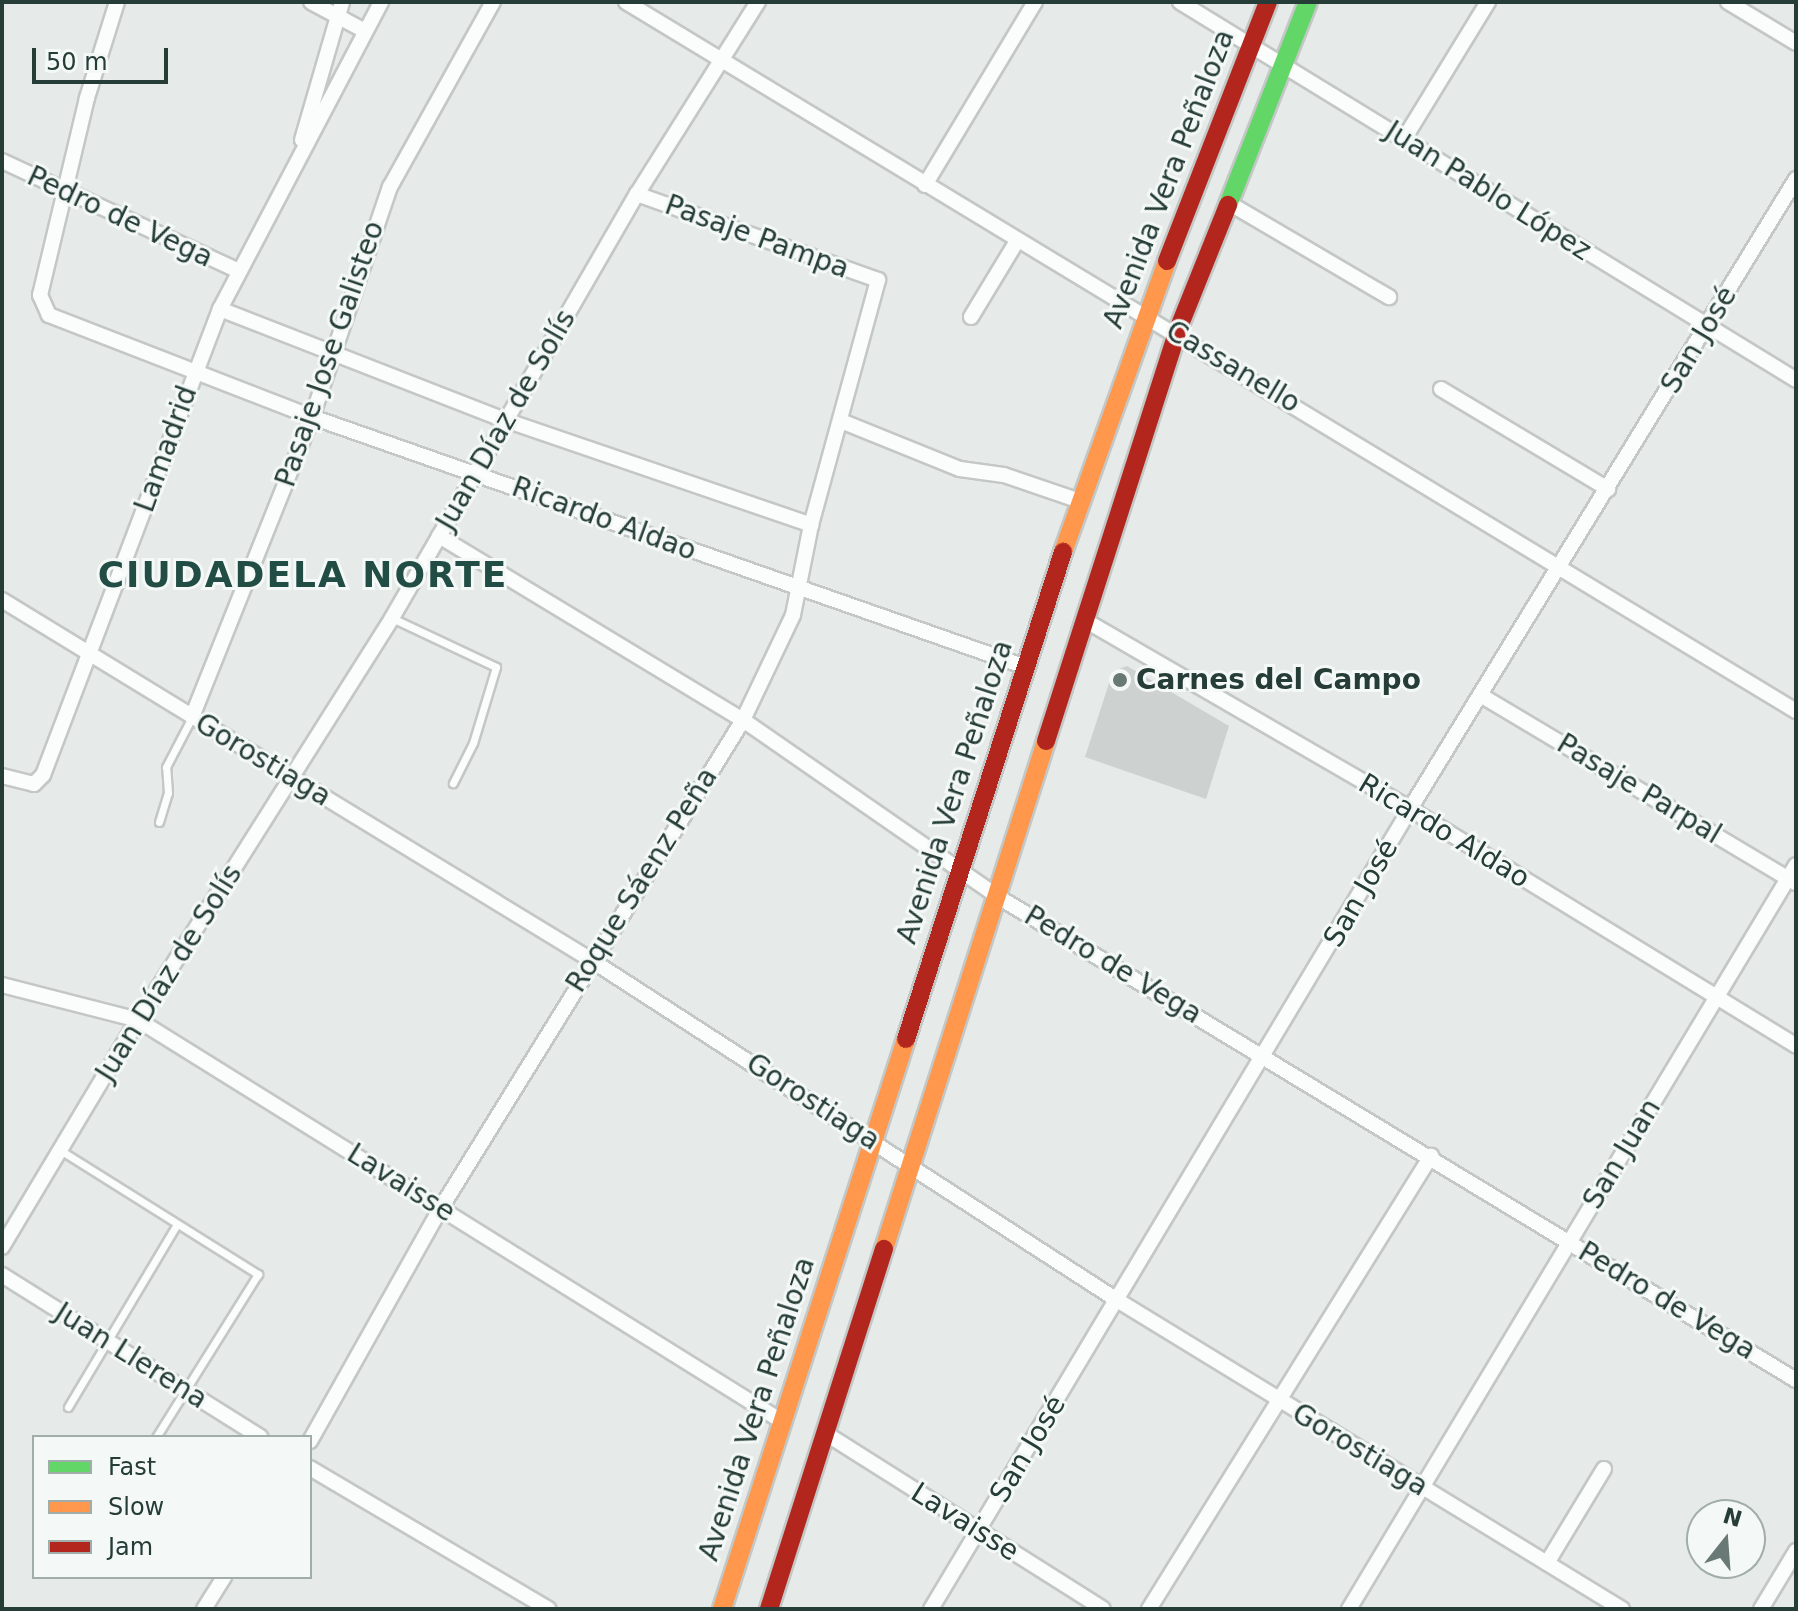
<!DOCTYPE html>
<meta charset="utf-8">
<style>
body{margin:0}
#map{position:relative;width:1798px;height:1611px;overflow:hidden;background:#e6eae8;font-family:"DejaVu Sans",sans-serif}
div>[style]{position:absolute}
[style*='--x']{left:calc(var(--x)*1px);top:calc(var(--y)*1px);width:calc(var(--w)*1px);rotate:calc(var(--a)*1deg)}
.building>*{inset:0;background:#cdd1d0}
.roads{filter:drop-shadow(2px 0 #c3c7c5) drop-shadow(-2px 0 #c3c7c5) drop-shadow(0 2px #c3c7c5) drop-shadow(0 -2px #c3c7c5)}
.lane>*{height:7px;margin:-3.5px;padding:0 3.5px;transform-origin:3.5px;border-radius:3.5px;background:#fbfcfc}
.street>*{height:14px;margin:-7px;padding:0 7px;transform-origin:7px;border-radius:7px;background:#fbfcfc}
.fast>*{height:18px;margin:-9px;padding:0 9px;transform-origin:9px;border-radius:9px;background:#63d668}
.slow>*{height:18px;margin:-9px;padding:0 9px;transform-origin:9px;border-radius:9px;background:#ff974d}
.jam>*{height:18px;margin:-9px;padding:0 9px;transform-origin:9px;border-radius:9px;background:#b3261e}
.dots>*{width:22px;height:22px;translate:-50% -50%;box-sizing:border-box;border:4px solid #f4f9f7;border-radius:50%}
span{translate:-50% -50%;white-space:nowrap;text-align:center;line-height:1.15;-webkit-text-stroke:6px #f4f9f7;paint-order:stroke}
.street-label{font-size:28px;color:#253c37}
.poi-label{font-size:28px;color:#253c37;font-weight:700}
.left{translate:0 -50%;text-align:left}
.district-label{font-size:36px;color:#224d44;font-weight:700;letter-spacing:2px}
.frame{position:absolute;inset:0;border:4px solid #253c37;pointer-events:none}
.legend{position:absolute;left:32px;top:1435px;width:280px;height:144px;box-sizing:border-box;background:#f4f9f7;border:2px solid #a1adaa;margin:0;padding:10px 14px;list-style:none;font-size:24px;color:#253c37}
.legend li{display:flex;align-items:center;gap:16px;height:40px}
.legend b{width:40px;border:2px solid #a1adaa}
.north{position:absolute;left:1686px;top:1499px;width:80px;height:80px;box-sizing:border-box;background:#f4f9f7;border:2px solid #a1adaa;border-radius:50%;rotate:17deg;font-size:22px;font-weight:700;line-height:32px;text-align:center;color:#253c37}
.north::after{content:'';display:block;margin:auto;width:28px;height:36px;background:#697975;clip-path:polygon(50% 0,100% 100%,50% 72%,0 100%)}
.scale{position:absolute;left:32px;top:48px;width:136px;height:36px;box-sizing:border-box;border:4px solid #253c37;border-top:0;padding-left:10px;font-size:24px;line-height:28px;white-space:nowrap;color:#253c37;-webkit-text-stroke:6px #f4f9f7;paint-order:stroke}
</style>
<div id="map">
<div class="building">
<div style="clip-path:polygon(1127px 666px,1229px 726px,1206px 799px,1085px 757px,1113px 671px)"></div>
</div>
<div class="roads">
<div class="lane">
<div style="--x:392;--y:618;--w:115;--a:25.2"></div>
<div style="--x:496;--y:667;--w:79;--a:106.8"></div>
<div style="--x:473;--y:743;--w:45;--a:116.6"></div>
<div style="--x:159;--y:822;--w:30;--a:-73"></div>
<div style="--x:168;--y:793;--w:26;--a:-94"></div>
<div style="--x:166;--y:767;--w:56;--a:-62.5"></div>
<div style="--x:60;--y:1150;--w:234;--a:32.1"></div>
<div style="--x:258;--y:1274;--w:192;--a:122"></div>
<div style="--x:68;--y:1407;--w:213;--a:-59.2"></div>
</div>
<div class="street">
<div style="--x:117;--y:2;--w:101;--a:107.4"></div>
<div style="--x:87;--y:98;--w:203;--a:103.4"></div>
<div style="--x:40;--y:295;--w:22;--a:66"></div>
<div style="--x:49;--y:315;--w:282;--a:21.2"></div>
<div style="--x:312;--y:417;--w:757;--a:19.3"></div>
<div style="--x:311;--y:2;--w:61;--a:28.2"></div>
<div style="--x:626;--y:2;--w:1368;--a:31.22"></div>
<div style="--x:1180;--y:2;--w:723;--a:31.53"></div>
<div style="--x:1728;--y:2;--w:79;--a:31.1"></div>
<div style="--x:1404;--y:139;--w:161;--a:-58.5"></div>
<div style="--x:302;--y:140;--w:144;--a:-73.8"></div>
<div style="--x:2;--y:161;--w:261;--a:24.9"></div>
<div style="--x:925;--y:185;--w:214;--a:-59"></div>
<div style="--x:1227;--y:202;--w:188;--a:30.4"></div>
<div style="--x:220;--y:309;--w:306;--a:21.3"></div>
<div style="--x:505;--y:420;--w:324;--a:18.9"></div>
<div style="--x:971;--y:317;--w:89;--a:-58.8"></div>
<div style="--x:1441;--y:389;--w:195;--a:30.9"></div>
<div style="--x:841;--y:421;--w:128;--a:22"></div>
<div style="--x:960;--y:469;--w:44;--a:7.8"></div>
<div style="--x:1004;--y:475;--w:80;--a:18.9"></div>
<div style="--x:439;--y:536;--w:355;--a:31.2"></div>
<div style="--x:743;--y:720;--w:313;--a:34.7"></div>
<div style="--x:1000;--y:898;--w:931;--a:31.2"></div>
<div style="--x:2;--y:600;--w:690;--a:31.43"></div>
<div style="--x:591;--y:960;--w:626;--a:32.88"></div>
<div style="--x:1117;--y:1300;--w:592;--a:31.46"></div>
<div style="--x:1088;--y:622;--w:372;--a:30.1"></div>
<div style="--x:1410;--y:809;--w:453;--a:31.5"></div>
<div style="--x:1482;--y:696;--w:365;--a:30.8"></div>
<div style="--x:192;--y:717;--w:323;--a:-68.2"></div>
<div style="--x:312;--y:417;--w:243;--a:-71.3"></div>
<div style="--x:390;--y:187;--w:212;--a:-60.9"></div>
<div style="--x:2;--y:776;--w:33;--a:14"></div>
<div style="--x:34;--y:784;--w:13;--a:-45"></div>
<div style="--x:43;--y:775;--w:498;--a:-69.2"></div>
<div style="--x:220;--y:309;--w:347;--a:-62.3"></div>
<div style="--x:2;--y:985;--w:140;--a:14.4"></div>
<div style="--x:138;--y:1020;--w:760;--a:31.93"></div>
<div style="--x:2;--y:1247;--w:265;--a:-59.1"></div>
<div style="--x:138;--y:1020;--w:476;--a:-57.7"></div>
<div style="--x:392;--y:618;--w:490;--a:-60"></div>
<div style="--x:637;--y:194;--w:227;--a:-57.8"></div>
<div style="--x:2;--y:1275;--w:305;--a:32.1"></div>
<div style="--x:828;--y:1435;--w:325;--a:32.3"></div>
<div style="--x:310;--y:1441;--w:267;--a:-60.7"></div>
<div style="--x:441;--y:1208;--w:574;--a:-58.25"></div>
<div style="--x:743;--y:720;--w:116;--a:-64.5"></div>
<div style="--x:793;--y:615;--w:92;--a:-78.7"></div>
<div style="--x:811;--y:525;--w:254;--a:-74.7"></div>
<div style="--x:878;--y:280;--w:256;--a:-160.4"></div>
<div style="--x:310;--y:1468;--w:277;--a:30.6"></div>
<div style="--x:1547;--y:1563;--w:110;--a:-58.8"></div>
<div style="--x:204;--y:1609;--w:38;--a:-58"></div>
<div style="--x:931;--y:1609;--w:932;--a:-59.09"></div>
<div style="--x:1410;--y:809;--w:739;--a:-58.5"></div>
<div style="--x:1149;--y:1609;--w:534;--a:-58.1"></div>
<div style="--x:1349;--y:1609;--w:868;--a:-59"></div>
<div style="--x:1761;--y:1609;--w:68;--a:-58.9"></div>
</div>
<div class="fast">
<div style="--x:1228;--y:205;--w:218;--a:-68.5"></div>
</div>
<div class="slow">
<div style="--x:1063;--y:552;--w:309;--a:-70.3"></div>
<div style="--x:884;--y:1249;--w:533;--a:-72.31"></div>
<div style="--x:722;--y:1609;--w:599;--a:-72.11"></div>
</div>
<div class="jam">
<div style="--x:1167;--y:261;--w:278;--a:-68.7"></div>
<div style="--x:1046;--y:741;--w:429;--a:-72.2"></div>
<div style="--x:1177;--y:332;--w:137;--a:-68.1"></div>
<div style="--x:906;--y:1039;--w:512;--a:-72.13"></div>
<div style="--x:769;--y:1609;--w:378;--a:-72.3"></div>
</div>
</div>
<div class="dots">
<div style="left:1120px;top:680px;background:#697975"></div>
</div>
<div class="street-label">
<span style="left:1169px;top:179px;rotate:-69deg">Avenida Vera Peñaloza</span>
<span style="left:1488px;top:191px;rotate:32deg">Juan Pablo López</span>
<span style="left:120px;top:217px;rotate:25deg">Pedro de Vega</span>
<span style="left:757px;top:237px;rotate:20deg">Pasaje Pampa</span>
<span style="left:1699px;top:340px;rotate:-59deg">San José</span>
<span style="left:330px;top:354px;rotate:-71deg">Pasaje Jose Galisteo</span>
<span style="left:1233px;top:367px;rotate:31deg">Cassanello</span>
<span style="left:506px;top:420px;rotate:-60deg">Juan Díaz de Solís</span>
<span style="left:166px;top:449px;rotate:-70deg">Lamadrid</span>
<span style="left:604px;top:519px;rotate:20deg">Ricardo Aldao</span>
<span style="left:263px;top:760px;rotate:31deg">Gorostiaga</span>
<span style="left:1639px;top:789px;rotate:31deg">Pasaje Parpal</span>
<span style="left:955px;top:792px;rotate:-72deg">Avenida Vera Peñaloza</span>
<span style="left:1444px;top:831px;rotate:31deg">Ricardo Aldao</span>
<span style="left:642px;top:880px;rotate:-58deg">Roque Sáenz Peña</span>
<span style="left:1361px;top:893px;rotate:-60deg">San José</span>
<span style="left:1113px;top:965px;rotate:31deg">Pedro de Vega</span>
<span style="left:169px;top:973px;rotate:-58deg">Juan Díaz de Solís</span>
<span style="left:813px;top:1102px;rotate:33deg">Gorostiaga</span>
<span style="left:1622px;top:1154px;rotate:-59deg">San Juan</span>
<span style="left:401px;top:1183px;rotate:32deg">Lavaisse</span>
<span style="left:1667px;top:1301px;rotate:31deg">Pedro de Vega</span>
<span style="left:131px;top:1356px;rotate:32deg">Juan Llerena</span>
<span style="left:757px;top:1409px;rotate:-72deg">Avenida Vera Peñaloza</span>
<span style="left:1028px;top:1449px;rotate:-59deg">San José</span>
<span style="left:1360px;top:1450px;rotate:31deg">Gorostiaga</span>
<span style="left:965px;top:1522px;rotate:32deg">Lavaisse</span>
</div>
<div class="poi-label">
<span class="left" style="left:1136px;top:680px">Carnes del Campo</span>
</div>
<div class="district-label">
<span style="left:303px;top:575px">CIUDADELA NORTE</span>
</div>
<div class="frame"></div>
<ul class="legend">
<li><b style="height:10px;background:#63d668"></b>Fast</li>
<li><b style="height:10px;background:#ff974d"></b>Slow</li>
<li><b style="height:10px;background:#b3261e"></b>Jam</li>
</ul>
<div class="north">N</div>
<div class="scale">50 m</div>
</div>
